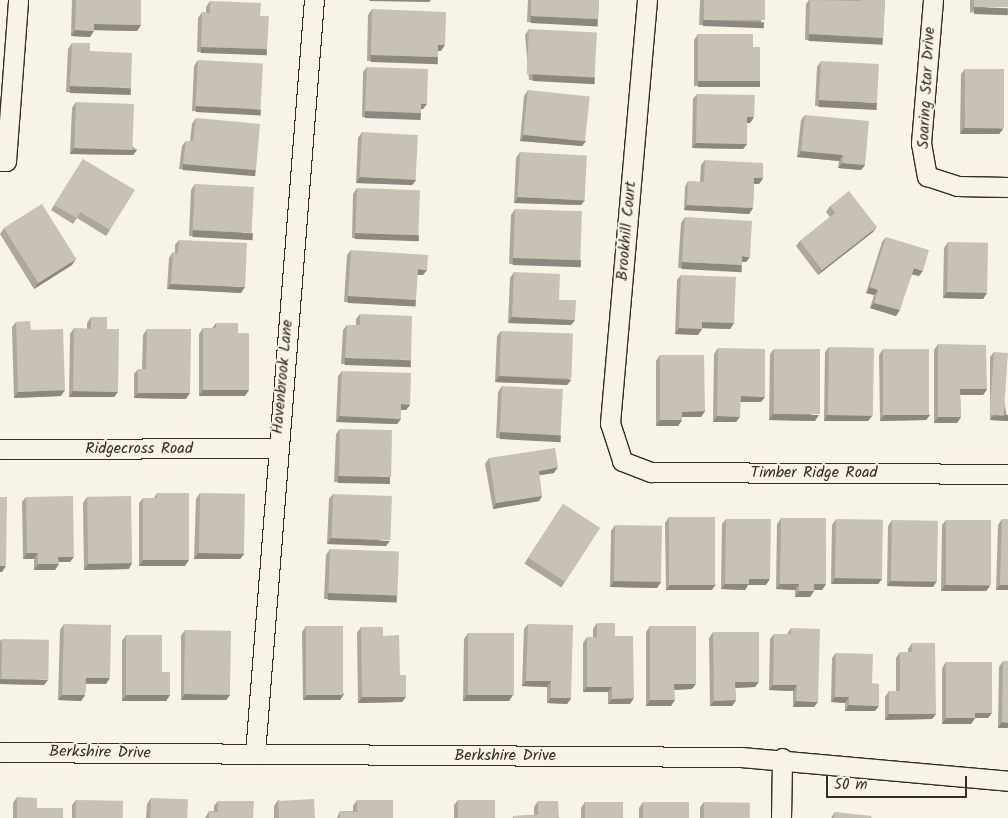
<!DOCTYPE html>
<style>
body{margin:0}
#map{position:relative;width:1008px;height:818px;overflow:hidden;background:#f7f3e8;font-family:Kalam,sans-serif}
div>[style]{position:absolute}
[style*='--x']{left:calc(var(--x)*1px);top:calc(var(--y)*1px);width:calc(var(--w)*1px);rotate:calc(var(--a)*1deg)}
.roads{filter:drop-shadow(1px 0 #3b2a1e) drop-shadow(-1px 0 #3b2a1e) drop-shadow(0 1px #3b2a1e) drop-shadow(0 -1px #3b2a1e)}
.street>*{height:19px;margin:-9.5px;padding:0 9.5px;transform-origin:9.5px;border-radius:9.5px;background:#f7f3e8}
.wall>*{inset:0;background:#aca69d;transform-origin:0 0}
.shaded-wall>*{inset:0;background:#8c877f;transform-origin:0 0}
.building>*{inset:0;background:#c8c1b6;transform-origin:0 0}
span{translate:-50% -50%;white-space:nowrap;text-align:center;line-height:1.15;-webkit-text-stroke:4px #f7f3e8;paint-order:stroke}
.street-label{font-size:16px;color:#3b2a1e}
.scale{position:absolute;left:826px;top:776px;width:141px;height:22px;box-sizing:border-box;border:2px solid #3b2a1e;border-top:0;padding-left:6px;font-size:15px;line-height:18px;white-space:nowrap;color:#3b2a1e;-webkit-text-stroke:4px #f7f3e8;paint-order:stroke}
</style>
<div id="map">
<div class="roads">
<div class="street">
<div style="--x:647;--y:0;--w:425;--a:95"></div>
<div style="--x:610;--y:423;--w:40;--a:72"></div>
<div style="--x:622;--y:461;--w:31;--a:21"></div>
<div style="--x:651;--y:472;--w:357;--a:0.3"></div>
<div style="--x:933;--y:0;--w:144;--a:94.8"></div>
<div style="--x:921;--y:143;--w:34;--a:80"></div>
<div style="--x:927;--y:176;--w:32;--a:18"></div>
<div style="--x:957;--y:186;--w:51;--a:1.1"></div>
<div style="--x:0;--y:161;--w:6;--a:0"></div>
<div style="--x:6;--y:161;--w:161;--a:-85.7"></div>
<div style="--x:0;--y:449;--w:277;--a:-0.2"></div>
<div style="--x:0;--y:752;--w:741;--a:0.39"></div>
<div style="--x:741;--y:757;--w:268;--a:5.1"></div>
<div style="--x:255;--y:754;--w:756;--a:-85.53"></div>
<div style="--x:781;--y:818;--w:60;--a:-89"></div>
</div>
</div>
<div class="wall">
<div style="clip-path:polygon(72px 0,141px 0,141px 25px,137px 31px,94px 30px,90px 37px,71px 36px)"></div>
<div style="clip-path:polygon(528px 0,599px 0,598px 19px,594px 25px,527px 22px)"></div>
<div style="clip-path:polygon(700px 0,765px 0,760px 27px,699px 25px)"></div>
<div style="clip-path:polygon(809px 0,885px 0,883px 38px,879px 44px,805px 40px,806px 4px)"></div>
<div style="clip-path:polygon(970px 0,1008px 0,970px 13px)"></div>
<div style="clip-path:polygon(210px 1px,260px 16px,267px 49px,263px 54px,197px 52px,198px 18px,202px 12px,206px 12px,206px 7px)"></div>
<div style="clip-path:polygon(372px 9px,441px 51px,438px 51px,438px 57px,434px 63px,367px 61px,368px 15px)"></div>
<div style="clip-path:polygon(529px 29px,595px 77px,591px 83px,529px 80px,525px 35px)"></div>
<div style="clip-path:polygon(698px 34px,753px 47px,760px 81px,756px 86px,694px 86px,694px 40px)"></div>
<div style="clip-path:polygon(72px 43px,90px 51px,127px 94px,66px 92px,68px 49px)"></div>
<div style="clip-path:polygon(198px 60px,257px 114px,192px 111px,194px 66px)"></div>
<div style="clip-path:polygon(821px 61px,873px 109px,815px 106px,817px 67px)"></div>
<div style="clip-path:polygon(367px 67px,423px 109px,421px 109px,417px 119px,362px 117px,363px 72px)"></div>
<div style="clip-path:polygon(965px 69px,1003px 129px,999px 134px,960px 134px,961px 74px)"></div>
<div style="clip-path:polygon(528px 90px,586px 141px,582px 146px,520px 141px,524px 96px)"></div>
<div style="clip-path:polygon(697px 94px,754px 117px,750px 123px,747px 123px,747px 144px,743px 149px,692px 148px,693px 99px)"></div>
<div style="clip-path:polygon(76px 102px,137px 150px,133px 155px,70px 154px,72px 108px)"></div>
<div style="clip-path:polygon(805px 115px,865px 165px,861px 170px,838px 168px,839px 161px,797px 157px,801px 120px)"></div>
<div style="clip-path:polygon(196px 118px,256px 170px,252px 175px,179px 169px,182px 146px,186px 141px,190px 141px,192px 124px)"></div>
<div style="clip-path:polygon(362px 132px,416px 180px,412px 185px,356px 183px,358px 138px)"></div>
<div style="clip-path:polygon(520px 152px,581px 205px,514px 203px,516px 158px)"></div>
<div style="clip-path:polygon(83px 159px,110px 230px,106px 236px,77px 218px,73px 224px,51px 210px)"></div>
<div style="clip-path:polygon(705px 160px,763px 178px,759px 184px,754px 184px,753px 208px,749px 214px,684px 210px,685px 187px,688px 181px,700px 182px,701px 165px)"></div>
<div style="clip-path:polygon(195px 184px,249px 239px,189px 236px,191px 190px)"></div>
<div style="clip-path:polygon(357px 188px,419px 235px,415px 240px,352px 238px,353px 194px)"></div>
<div style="clip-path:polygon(830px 206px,873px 232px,818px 275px,796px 246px,800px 241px,830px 217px,826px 212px)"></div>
<div style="clip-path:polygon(515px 209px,581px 260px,577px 266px,509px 264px,511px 215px)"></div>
<div style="clip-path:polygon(685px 217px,746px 262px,742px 262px,738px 271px,678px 268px,681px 223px)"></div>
<div style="clip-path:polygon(4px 228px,72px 265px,34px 289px,0 234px)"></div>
<div style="clip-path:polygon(886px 237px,919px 276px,912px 274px,896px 316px,870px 308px,874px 295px,866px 293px,882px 242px)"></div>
<div style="clip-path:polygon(179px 240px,241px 293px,167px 289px,169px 258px,173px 252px,175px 252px,175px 245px)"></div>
<div style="clip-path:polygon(948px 242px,987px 293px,983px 299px,943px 298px,944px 248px)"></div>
<div style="clip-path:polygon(351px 250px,423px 275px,417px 275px,412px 306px,344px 302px,347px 255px)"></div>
<div style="clip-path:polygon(514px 272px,559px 300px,575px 320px,571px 325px,508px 323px,510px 278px)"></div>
<div style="clip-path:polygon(681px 275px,734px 323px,730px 329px,702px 328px,702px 329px,698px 335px,675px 334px,677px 280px)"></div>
<div style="clip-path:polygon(360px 314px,407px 366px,341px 364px,343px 330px,347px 325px,356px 325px,356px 319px)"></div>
<div style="clip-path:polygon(91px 317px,107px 329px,118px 392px,114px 397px,69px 397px,70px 334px,74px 328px,87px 329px,87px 323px)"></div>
<div style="clip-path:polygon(16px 322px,31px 330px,61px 396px,14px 398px,12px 327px)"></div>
<div style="clip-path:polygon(216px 323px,238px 333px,245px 396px,199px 396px,199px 334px,203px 328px,212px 328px)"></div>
<div style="clip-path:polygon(147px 329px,186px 399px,134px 398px,134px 374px,138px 369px,142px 369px,143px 335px)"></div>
<div style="clip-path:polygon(501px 331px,571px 380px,567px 385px,495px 382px,497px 336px)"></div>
<div style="clip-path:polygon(938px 344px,987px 389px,983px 395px,960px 395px,961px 417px,957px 423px,934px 423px,934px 350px)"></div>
<div style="clip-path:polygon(829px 347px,872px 416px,868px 421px,824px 421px,825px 352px)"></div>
<div style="clip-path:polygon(718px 348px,761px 402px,740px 402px,736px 422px,713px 422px,714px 354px)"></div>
<div style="clip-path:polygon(774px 349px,815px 421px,769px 420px,770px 354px)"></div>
<div style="clip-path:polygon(883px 349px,930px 415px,926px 420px,880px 421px,879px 355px)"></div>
<div style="clip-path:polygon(994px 352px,1008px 421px,990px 420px,990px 357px)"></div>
<div style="clip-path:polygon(660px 355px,705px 411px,701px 417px,682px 417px,682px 420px,678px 426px,656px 426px,656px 361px)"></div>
<div style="clip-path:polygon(342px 371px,410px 405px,406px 410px,401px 410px,401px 419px,397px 424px,336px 422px,338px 376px)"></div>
<div style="clip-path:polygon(502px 386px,557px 441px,496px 438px,498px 392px)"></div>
<div style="clip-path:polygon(340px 429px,386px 483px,334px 482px,336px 434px)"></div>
<div style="clip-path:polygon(489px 458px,554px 473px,539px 475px,542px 496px,539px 501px,493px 509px,485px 464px)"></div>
<div style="clip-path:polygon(157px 493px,185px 566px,139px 566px,139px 503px,143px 498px,154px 498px)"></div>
<div style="clip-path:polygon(200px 493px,244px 554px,240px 559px,194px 559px,196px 499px)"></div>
<div style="clip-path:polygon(333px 494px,386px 546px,327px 544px,329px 499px)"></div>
<div style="clip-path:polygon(26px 497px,70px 562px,59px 562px,55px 570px,34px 570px,34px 559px,23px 559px,22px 502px)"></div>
<div style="clip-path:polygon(87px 497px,129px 569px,84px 570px,83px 503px)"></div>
<div style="left:563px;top:504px;width:44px;height:71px;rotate:33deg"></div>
<div style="clip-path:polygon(669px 517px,712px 590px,666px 590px,665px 523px)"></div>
<div style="clip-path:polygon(781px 518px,826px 584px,822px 590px,814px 590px,814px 591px,810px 597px,795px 597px,795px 590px,776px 589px,777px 524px)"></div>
<div style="clip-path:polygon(726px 519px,766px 585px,748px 585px,745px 590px,721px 589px,722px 524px)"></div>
<div style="clip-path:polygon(836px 519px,882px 579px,878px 584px,831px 584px,832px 525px)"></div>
<div style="clip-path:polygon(1002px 519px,1008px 519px,1008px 590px,996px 590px,998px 525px)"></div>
<div style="clip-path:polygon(892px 520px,933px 587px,887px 586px,888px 526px)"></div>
<div style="clip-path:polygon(946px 520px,990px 586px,986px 591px,941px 591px,942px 525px)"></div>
<div style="clip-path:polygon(615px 525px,661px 582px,657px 588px,610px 587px,611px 531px)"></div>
<div style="clip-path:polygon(330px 549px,397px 595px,394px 601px,324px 599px,326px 555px)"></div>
<div style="clip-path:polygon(597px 623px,615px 636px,630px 704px,608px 704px,608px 692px,583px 692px,583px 643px,587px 637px,593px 637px,593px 629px)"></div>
<div style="clip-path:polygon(64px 624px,106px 684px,86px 684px,85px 695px,81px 701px,58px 700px,60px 630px)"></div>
<div style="clip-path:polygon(528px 624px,571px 698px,567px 704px,547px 703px,547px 687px,522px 686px,524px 629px)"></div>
<div style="clip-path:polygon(306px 626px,344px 694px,340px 700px,303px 700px,302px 632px)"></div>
<div style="clip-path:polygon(650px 626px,692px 689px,674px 690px,671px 706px,646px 706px,646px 632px)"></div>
<div style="clip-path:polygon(361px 627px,383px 636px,400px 675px,402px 702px,358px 703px,357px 633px)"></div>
<div style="clip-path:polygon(791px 628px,814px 707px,793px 707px,793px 691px,769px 690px,770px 639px,774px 634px,787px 634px)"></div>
<div style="clip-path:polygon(185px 630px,230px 695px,226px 700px,181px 700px,181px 636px)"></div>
<div style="clip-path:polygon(713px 632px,755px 687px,735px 688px,736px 700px,732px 706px,710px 706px,709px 638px)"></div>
<div style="clip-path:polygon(468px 633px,509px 701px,463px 701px,464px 639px)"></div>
<div style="clip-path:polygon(126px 635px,162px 672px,170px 695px,166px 701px,122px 701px,122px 641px)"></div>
<div style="clip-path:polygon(2px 639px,44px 685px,0 684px,0 641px)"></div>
<div style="clip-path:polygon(912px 643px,936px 714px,932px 719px,885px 720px,885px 697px,889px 691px,896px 691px,896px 658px,900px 652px,908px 652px,908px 649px)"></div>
<div style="clip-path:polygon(836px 653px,875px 711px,845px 711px,845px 703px,831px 702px,832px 658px)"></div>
<div style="clip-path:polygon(1003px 661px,1008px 728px,998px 728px,999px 667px)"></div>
<div style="clip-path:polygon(946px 662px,988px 718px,975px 718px,971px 724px,942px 724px,942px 668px)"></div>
<div style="clip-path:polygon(17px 797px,37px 808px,63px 818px,13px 818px,13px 803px)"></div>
<div style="clip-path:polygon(151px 798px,187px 818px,146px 818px,147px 804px)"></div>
<div style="clip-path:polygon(76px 800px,123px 818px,72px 818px,72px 805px)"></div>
<div style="clip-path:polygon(278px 800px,315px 818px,274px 818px,274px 806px)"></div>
<div style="clip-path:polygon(357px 800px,393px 818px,337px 818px,340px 811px,353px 811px,353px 806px)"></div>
<div style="clip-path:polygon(458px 800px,495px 818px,454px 818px,454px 805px)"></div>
<div style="clip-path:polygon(218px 801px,253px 818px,205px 818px,209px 811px,214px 811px,214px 806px)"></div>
<div style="clip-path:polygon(538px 801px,559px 818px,512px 818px,514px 816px,534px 815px,534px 807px)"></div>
<div style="clip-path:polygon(585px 802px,622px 818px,581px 818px,581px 808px)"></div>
<div style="clip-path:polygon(643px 802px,689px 818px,639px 818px,639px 808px)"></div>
<div style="clip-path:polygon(704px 802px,750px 818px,700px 818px,700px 807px)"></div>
<div style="clip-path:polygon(835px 812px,871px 818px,831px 818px)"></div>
</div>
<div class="shaded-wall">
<div style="clip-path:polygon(370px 0,431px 0,429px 2px,369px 1px)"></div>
<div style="left:974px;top:7px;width:34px;height:7px;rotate:2deg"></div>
<div style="left:531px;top:16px;width:67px;height:7px;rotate:3deg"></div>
<div style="left:703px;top:20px;width:61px;height:6px;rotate:2deg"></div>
<div style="clip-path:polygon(94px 24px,141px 25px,137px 31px,90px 30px)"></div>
<div style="clip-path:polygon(75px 30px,94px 31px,90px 37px,71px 36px)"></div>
<div style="left:809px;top:34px;width:74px;height:7px;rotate:3deg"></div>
<div style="clip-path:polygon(438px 45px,445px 45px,441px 51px,434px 50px)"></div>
<div style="left:201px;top:47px;width:66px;height:6px;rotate:2deg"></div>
<div style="left:371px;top:55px;width:67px;height:7px;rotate:2deg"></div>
<div style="left:533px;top:74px;width:62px;height:7px;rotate:3deg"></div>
<div style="left:698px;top:81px;width:62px;height:6px"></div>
<div style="left:70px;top:86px;width:61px;height:7px;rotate:2deg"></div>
<div style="left:819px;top:100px;width:58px;height:7px;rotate:3deg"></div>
<div style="clip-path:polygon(421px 104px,427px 104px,423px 109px,417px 109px)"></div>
<div style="left:196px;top:106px;width:65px;height:6px;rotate:3deg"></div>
<div style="left:365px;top:111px;width:56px;height:7px;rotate:2deg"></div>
<div style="clip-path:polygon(747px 117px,754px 117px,750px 123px,743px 123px)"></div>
<div style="clip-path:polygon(964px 128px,1003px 129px,999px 134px,960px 134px)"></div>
<div style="clip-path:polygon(524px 135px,586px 141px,582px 146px,520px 141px)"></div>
<div style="clip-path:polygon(696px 143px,747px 144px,743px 149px,692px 148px)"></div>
<div style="clip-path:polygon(74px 148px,137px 150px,133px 155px,70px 154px)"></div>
<div style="clip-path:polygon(801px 151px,843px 155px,839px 161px,797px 157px)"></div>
<div style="clip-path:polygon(842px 163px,865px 165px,861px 170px,838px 168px)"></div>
<div style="left:183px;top:164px;width:73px;height:6px;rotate:5deg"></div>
<div style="clip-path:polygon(360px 177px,416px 180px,412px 185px,356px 183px)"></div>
<div style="clip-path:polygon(754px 178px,763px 178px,759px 184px,750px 183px)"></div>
<div style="clip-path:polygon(518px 197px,585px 200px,581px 205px,514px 203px)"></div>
<div style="clip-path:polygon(687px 205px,753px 208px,749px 214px,684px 210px)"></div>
<div style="clip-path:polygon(877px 227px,873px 232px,818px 275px,822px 270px)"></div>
<div style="left:193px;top:230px;width:60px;height:7px;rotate:3deg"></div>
<div style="left:355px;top:233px;width:64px;height:6px;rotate:2deg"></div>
<div style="clip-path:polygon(742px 256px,750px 257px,746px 262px,738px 262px)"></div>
<div style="left:513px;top:258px;width:68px;height:7px;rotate:2deg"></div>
<div style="clip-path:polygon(76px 259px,72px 265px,34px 289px,38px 283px)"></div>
<div style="left:682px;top:262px;width:60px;height:7px;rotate:3deg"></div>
<div style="clip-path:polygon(914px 268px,923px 271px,919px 276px,910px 274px)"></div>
<div style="clip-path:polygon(418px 269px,427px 270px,423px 275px,414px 275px)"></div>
<div style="clip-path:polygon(171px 284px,245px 287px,241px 293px,167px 289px)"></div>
<div style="clip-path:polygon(870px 287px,878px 290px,874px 295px,866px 293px)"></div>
<div style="clip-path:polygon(947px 292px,987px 293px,983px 299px,943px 298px)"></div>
<div style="left:348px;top:296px;width:68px;height:7px;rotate:3deg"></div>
<div style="clip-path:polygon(874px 303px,900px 310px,896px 316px,870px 308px)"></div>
<div style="clip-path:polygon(512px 317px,575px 320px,571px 325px,508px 323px)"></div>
<div style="clip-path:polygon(702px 322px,734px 323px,730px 329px,698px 328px)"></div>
<div style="clip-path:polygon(679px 328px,702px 329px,698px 335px,675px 334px)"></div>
<div style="left:345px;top:358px;width:66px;height:7px;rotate:2deg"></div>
<div style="clip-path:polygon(499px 376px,571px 380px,567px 385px,495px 382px)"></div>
<div style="clip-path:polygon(960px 389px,987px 389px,983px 395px,956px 395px)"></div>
<div style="clip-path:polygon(65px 390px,61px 396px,14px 398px,18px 392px)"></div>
<div style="clip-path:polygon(203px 390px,249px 390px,245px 396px,199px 396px)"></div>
<div style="clip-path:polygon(73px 391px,118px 392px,114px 397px,69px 397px)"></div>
<div style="clip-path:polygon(138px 393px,190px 393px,186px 399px,134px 398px)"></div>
<div style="clip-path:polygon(741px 396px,765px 397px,761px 402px,737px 402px)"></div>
<div style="clip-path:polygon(401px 404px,410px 405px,406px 410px,397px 410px)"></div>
<div style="clip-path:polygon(705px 411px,701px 417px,678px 417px,682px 412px)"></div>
<div style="clip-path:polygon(773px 414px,819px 415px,815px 421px,769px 420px)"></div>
<div style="clip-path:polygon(827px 415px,872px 416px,868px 421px,824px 421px)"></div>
<div style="clip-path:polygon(884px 415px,930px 415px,926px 420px,880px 421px)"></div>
<div style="clip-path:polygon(994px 415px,1008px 415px,1008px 421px,990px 420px)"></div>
<div style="clip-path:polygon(340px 416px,401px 419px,397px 424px,336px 422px)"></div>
<div style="clip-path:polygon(717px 416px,740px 417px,736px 422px,713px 422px)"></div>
<div style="clip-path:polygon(938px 417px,961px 417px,957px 423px,934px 423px)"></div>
<div style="clip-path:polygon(660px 420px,682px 420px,678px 426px,656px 426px)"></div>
<div style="left:500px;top:432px;width:61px;height:7px;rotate:3deg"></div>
<div style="clip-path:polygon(558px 467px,554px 473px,535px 476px,539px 471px)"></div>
<div style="left:338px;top:476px;width:52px;height:7px;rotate:1deg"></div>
<div style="clip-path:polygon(542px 496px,539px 501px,493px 509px,496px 503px)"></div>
<div style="clip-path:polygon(331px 538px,390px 541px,386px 546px,327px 544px)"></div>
<div style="clip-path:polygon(27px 553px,38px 553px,34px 559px,23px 559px)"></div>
<div style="clip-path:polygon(198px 553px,244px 554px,240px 559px,194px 559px)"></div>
<div style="clip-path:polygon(58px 557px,74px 557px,70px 562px,54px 562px)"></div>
<div style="clip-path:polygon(143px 560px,189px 560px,185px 566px,139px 566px)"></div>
<div style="clip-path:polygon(132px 563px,129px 569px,84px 570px,88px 564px)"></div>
<div style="clip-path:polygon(38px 564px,59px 564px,55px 570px,34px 570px)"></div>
<div style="clip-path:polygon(0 566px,6px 566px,2px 572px,0 572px)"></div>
<div style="clip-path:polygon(835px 578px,882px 579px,878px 584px,831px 584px)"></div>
<div style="clip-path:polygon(749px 579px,770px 579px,766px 585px,748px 585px,745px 590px,721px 589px,725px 584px)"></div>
<div style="clip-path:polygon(614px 581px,661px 582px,657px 588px,610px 587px)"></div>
<div style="clip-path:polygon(890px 581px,937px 581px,933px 587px,887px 586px)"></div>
<div style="clip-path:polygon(716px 584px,712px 590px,666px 590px,670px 585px)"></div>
<div style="clip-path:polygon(780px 584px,799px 584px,795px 590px,776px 589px)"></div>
<div style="clip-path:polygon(814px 584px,826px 584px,822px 590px,810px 590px)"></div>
<div style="clip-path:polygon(945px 585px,990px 586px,986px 591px,941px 591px)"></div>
<div style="clip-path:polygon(1000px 585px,1008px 585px,1008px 590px,996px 590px)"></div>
<div style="clip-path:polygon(799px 591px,814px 591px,810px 597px,795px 597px)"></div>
<div style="left:328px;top:593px;width:69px;height:7px;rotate:2deg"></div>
<div style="clip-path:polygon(86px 678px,110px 678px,106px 684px,82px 683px)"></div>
<div style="clip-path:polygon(1px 679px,48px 680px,44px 685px,0 684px,0 680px)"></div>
<div style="clip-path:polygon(526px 681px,551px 681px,547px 687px,522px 686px)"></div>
<div style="clip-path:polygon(735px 682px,759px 682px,755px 687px,731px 688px)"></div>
<div style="clip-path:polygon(674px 684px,696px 684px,692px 689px,670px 690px)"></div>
<div style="clip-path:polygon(773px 685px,797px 685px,793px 691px,769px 690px)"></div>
<div style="clip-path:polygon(587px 687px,612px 687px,608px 692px,583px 692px)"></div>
<div style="clip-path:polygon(185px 694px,230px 695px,226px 700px,181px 700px)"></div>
<div style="clip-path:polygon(344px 694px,340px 700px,303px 700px,307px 695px)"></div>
<div style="clip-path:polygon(62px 695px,85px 695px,81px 701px,58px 700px)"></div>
<div style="clip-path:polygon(126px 695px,170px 695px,166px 701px,122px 701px)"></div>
<div style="clip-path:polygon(467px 695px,513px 695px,509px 701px,463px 701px)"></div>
<div style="clip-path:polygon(362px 697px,406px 697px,402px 702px,358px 703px)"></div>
<div style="clip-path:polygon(835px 697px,849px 697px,845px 703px,831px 702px)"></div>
<div style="clip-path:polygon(551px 698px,571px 698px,567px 704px,547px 703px)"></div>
<div style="clip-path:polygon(634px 698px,630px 704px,608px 704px,612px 699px)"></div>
<div style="clip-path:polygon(650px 700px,675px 700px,671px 706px,646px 706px)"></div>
<div style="clip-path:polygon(736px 700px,732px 706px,710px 706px,714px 701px)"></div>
<div style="clip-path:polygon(796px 701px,818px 702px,814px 707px,793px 707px)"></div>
<div style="clip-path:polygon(849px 705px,879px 706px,875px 711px,845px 711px)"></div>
<div style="clip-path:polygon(975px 713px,992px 713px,988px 718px,975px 718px,971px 724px,942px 724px,946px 718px)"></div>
<div style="clip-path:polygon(889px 714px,936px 714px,932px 719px,885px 720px)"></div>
<div style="clip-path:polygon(1002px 722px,1008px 723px,1008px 728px,998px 728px)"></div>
</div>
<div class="building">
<div style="clip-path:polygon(76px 0,141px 0,141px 25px,94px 24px,94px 31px,75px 30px)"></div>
<div style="clip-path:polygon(531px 0,599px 0,598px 19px,531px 16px)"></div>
<div style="left:704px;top:0;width:61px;height:20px"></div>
<div style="clip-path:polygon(810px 0,861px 1px,861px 0,885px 0,883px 38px,809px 34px)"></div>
<div style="left:974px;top:0;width:34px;height:7px"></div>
<div style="clip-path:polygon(210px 1px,261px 3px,260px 16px,269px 16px,267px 49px,201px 47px,202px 12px,210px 13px)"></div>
<div style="clip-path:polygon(372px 9px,446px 12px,445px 45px,438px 45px,438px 57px,371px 55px)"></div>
<div style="left:529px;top:29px;width:68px;height:45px;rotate:3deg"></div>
<div style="clip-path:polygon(698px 34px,753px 34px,753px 47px,760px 47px,760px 81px,698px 81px)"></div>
<div style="clip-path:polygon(72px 43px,90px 43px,90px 51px,132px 53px,131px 88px,70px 86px)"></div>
<div style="left:198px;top:60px;width:65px;height:46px;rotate:3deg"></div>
<div style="left:821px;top:61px;width:58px;height:39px;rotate:3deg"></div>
<div style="clip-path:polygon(367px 67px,428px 69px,427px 104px,421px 104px,421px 113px,365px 111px)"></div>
<div style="left:965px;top:69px;width:39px;height:59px"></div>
<div style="left:528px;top:90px;width:62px;height:45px;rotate:6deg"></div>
<div style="clip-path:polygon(697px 94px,755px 95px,754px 117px,747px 117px,747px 144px,696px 143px)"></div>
<div style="left:76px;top:102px;width:58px;height:46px;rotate:2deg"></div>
<div style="clip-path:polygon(805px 115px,869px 121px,865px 165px,842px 163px,843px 155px,801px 151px)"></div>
<div style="clip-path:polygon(196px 118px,260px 124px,256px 170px,183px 164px,186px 141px,193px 141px)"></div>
<div style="left:362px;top:132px;width:56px;height:45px;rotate:3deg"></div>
<div style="left:520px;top:152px;width:67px;height:45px;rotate:3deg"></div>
<div style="clip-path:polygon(83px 159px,135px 190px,110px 230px,80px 212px,77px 218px,54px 205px)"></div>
<div style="clip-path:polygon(705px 160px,763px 163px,763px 178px,754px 178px,753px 208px,687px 205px,688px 181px,704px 182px)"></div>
<div style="left:195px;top:184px;width:59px;height:46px;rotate:3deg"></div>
<div style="left:357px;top:188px;width:63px;height:45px;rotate:2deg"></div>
<div style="clip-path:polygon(849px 191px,877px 227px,822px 270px,800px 241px,835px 213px,830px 206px)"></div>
<div style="left:42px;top:204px;width:65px;height:45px;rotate:58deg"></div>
<div style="left:515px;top:209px;width:67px;height:49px;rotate:2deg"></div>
<div style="clip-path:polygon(685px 217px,752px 221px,750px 257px,742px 256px,742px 265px,682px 262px)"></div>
<div style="clip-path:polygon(886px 237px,929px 250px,923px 271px,914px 268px,900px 310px,874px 303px,878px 290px,870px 287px)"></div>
<div style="clip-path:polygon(179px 240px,247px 243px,245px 287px,171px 284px,173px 252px,178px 253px)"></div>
<div style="left:948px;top:242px;width:40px;height:50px;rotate:1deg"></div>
<div style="clip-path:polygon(351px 250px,428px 255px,427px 270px,418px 269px,416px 300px,348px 296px)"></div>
<div style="clip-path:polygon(514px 272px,560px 274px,559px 300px,576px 300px,575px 320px,512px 317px)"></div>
<div style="clip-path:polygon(681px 275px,736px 277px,734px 323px,702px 322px,702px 329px,679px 328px)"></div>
<div style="clip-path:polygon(360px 314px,412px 316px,411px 360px,345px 358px,347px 325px,360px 325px)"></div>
<div style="clip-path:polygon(91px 317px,107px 317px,107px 329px,119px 329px,118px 392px,73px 391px,74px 328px,91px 329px)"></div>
<div style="clip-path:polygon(30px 321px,31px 330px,63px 329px,65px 390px,18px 392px,16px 322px)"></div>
<div style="clip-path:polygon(216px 323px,238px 323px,238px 333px,249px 333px,249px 390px,203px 390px,203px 328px,216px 328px)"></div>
<div style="clip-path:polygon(147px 329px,191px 329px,190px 393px,138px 393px,138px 369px,146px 369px)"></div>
<div style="left:501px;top:331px;width:72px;height:45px;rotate:2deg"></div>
<div style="clip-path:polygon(938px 344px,986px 345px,987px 389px,960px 389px,961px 417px,938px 417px)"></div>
<div style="left:829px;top:347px;width:45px;height:68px;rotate:1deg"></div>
<div style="clip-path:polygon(718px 348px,765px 349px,765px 397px,741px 396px,740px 417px,717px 416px)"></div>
<div style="left:774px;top:349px;width:46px;height:65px"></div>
<div style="left:883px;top:349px;width:46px;height:66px"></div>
<div style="left:994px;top:352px;width:14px;height:63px;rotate:4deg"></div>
<div style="clip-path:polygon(660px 355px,704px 355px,705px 411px,682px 412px,682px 420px,660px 420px)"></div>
<div style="clip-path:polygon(342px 371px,411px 373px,410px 405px,401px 404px,401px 419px,340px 416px)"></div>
<div style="left:502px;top:386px;width:61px;height:46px;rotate:3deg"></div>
<div style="left:340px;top:429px;width:52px;height:47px;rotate:1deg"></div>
<div style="clip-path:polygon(555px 448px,558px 467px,539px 471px,542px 496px,496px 503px,489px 458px)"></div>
<div style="clip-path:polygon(157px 493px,189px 493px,189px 560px,143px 560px,143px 498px,157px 498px)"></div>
<div style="left:200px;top:493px;width:45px;height:60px;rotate:1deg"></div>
<div style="left:333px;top:494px;width:59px;height:44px;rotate:2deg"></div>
<div style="clip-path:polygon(73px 496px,74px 557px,58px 557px,59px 564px,38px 564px,38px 553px,27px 553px,26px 497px)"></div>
<div style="left:131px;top:496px;width:67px;height:44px;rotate:89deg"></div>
<div style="clip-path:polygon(0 497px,7px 497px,6px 566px,0 566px)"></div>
<div style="left:563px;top:504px;width:44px;height:64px;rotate:33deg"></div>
<div style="left:669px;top:517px;width:46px;height:68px"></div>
<div style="clip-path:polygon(781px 518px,826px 518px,826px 584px,814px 584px,814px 591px,799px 591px,799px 584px,780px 584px)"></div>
<div style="clip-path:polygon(726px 519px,771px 519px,770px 579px,749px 579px,749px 584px,725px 584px)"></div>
<div style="left:836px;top:519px;width:47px;height:59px;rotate:1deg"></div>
<div style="clip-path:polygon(1002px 519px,1008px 519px,1008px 585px,1000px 585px)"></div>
<div style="left:892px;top:520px;width:46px;height:61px;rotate:1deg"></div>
<div style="left:946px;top:520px;width:45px;height:65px"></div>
<div style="left:615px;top:525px;width:47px;height:56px;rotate:1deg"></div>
<div style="left:330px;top:549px;width:69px;height:44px;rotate:2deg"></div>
<div style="clip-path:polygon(597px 623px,615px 623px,615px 636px,633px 636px,634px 698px,612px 699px,612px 687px,587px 687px,587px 637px,597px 637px)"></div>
<div style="clip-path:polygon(64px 624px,111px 625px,110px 678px,86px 678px,85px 695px,62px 695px)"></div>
<div style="clip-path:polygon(528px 624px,573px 625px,571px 698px,551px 698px,551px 681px,526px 681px)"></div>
<div style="left:306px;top:626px;width:37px;height:69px"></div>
<div style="clip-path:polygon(650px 626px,696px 626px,696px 684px,674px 684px,675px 700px,650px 700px)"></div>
<div style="clip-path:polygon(361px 627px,383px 627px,383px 636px,399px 635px,400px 675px,406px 675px,406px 697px,362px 697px)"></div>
<div style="clip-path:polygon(791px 628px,820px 629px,818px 702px,796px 701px,797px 685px,773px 685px,774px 634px,791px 634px)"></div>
<div style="left:185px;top:630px;width:46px;height:64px;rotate:1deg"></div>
<div style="clip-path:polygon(713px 632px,759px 632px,759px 682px,735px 682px,736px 700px,714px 701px)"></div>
<div style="left:468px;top:633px;width:46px;height:62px"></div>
<div style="clip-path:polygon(126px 635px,162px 635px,162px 672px,170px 672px,170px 695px,126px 695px)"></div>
<div style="left:2px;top:639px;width:47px;height:40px;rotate:1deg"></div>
<div style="clip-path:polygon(912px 643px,935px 643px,936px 714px,889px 714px,889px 691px,900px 691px,900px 652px,912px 652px)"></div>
<div style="clip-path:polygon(836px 653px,873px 654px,872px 683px,879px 684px,879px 706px,849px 705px,849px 697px,835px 697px)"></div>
<div style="clip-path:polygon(1003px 661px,1008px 661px,1008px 723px,1002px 722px)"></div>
<div style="clip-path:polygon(946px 662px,992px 662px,992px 713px,975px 713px,975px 718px,946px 718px)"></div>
<div style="clip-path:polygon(17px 797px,37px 798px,37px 808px,63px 808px,63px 818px,17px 818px)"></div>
<div style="left:151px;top:798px;width:37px;height:20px;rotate:2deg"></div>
<div style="left:314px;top:799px;width:19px;height:36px;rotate:87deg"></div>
<div style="left:76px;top:800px;width:47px;height:18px;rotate:1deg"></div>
<div style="clip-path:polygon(357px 800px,393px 800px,393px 818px,340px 818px,340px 811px,357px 812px)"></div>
<div style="left:458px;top:800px;width:37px;height:18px"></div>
<div style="clip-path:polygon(218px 801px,254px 801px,253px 818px,209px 818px,209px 811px,218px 812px)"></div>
<div style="clip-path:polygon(538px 801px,558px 801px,559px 818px,514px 818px,514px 816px,538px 815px)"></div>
<div style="left:585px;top:802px;width:38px;height:16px"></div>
<div style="left:643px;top:802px;width:46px;height:16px"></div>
<div style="left:704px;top:802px;width:46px;height:16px;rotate:1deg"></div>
<div style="clip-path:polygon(835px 812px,872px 816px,871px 818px,834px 818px)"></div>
</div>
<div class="street-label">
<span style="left:927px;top:88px;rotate:-87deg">Soaring Star Drive</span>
<span style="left:627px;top:231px;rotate:-85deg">Brookhill Court</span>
<span style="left:283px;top:377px;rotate:-85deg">Havenbrook Lane</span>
<span style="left:139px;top:449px">Ridgecross Road</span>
<span style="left:814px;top:473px">Timber Ridge Road</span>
<span style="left:100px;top:753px;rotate:1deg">Berkshire Drive</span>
<span style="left:505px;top:756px">Berkshire Drive</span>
</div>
<div class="scale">50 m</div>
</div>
